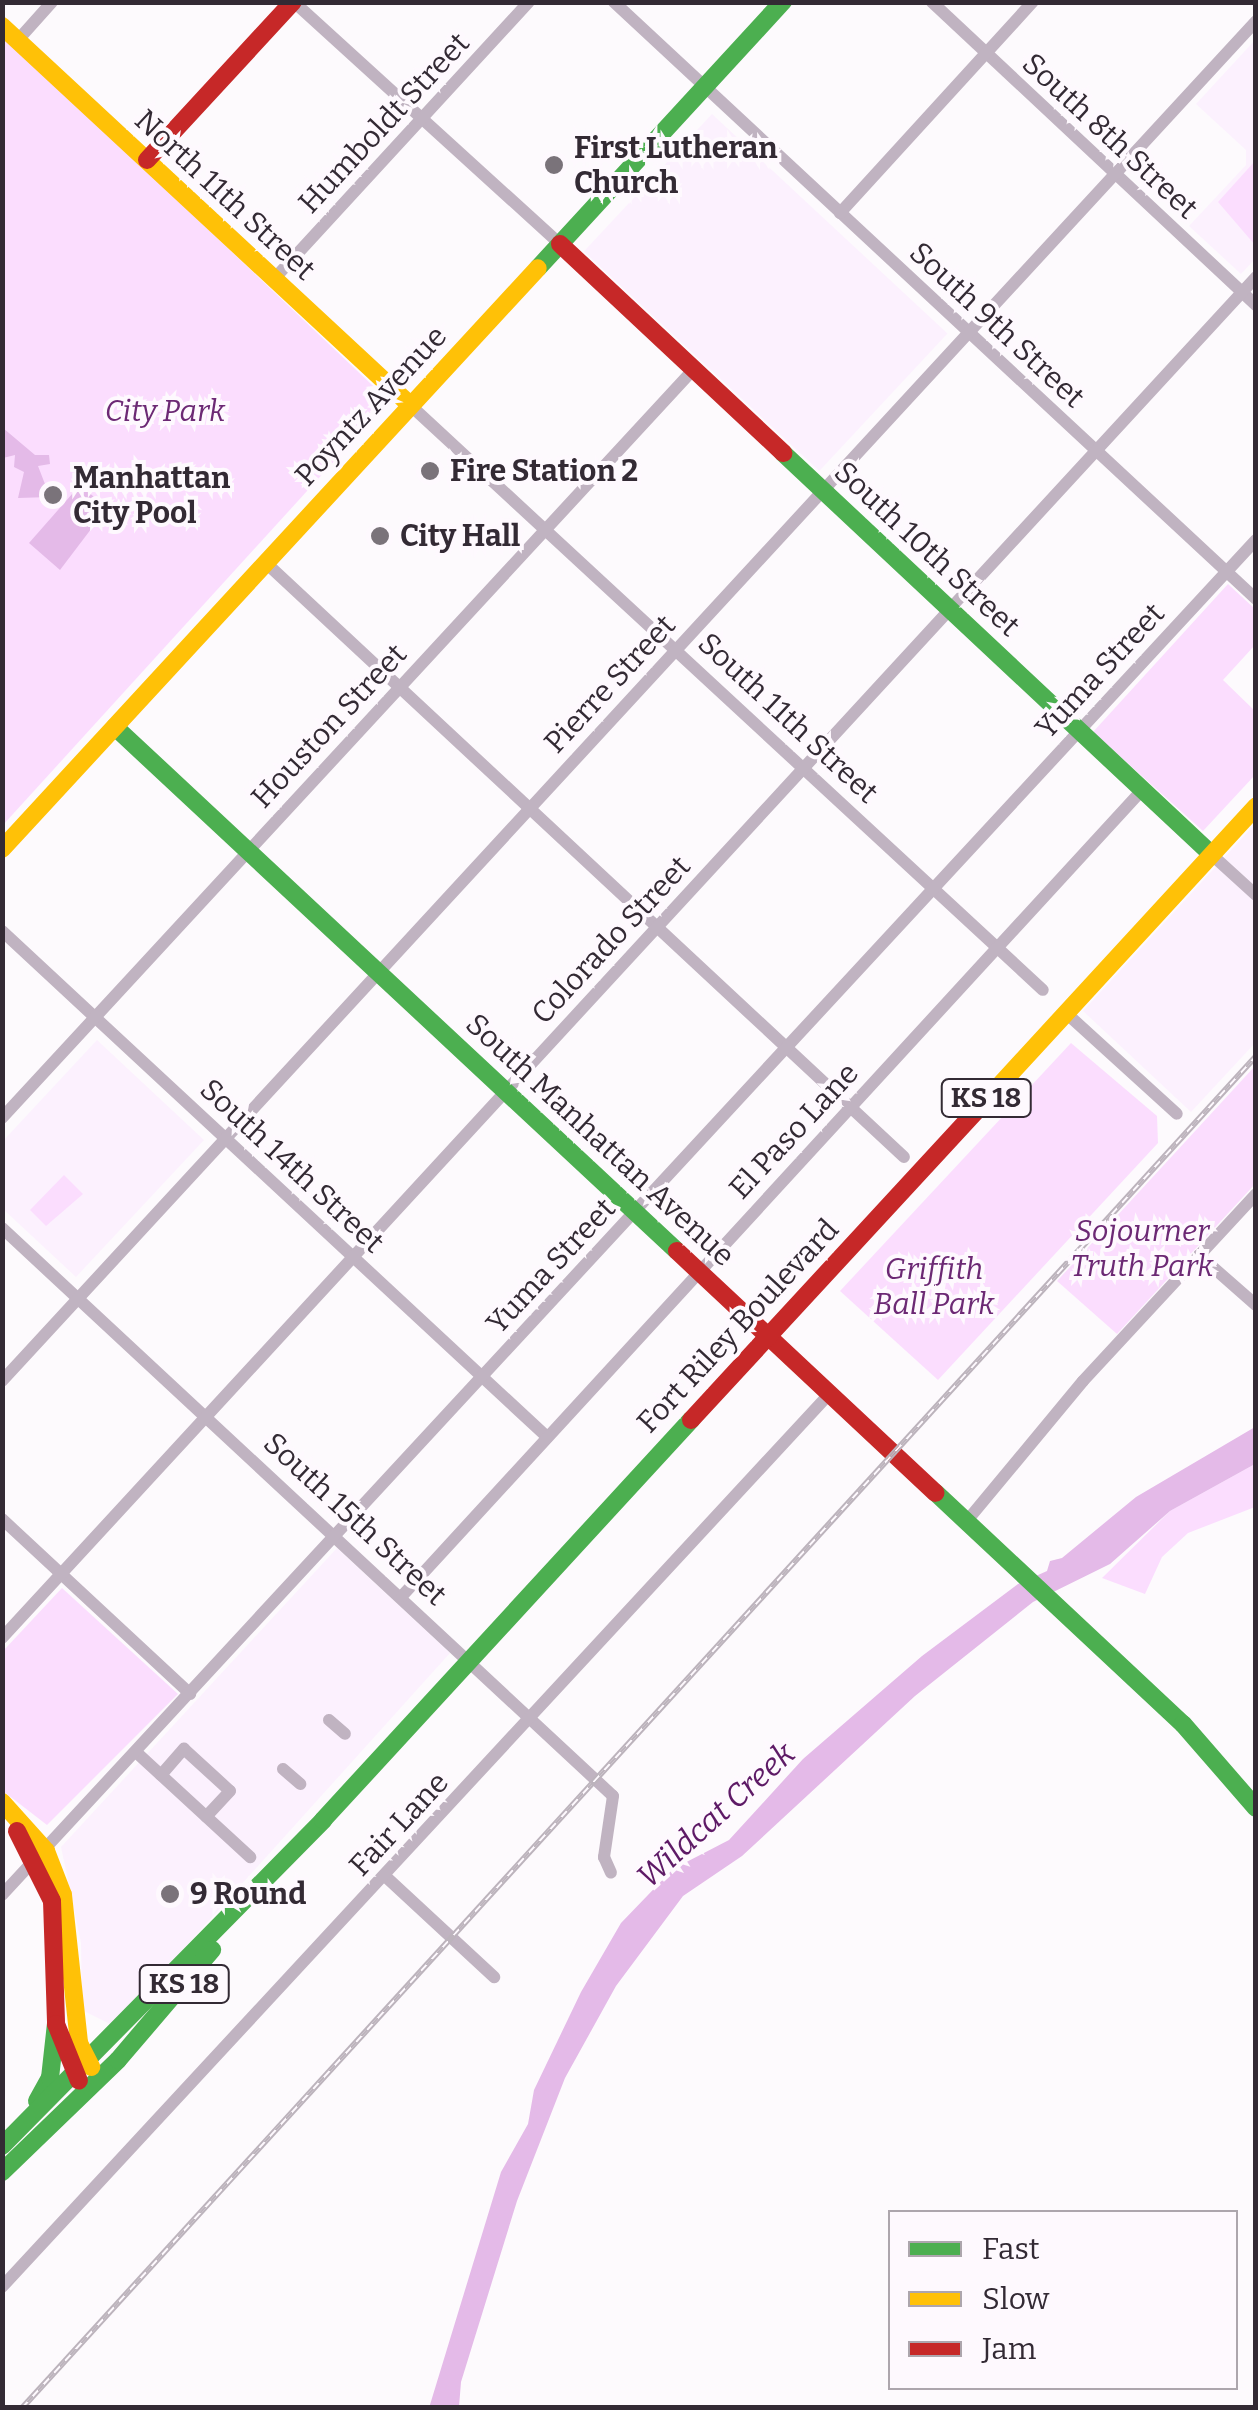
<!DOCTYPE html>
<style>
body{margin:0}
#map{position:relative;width:1258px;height:2410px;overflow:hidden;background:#fdfafd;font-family:Bitter,serif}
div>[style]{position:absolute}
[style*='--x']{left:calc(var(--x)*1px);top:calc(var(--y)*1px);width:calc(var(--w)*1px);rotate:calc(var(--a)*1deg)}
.built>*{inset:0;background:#fcf1fe;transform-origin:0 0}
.green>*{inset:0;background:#fbddfe}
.water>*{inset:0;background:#e4bae8}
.street>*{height:12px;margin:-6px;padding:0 6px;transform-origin:6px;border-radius:6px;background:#c0b3c1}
.fast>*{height:18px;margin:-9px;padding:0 9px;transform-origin:9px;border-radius:9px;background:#4caf50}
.slow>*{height:18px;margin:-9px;padding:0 9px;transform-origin:9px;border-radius:9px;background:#ffc107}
.jam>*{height:18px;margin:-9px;padding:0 9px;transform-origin:9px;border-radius:9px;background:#c62828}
.rail>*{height:6px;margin-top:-3px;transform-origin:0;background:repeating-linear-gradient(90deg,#fef9fe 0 8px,#bcb3bc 0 16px);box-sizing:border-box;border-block:2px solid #bcb3bc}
.dots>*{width:28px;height:28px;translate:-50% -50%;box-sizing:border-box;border:5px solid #fef9fe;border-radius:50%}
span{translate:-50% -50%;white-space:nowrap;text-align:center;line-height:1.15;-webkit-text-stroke:8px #fef9fe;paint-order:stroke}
.shield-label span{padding:2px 8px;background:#fef9fe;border:2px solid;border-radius:8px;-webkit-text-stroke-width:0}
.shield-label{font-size:28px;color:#332a34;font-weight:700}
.street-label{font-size:30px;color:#332a34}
.poi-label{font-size:30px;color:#332a34;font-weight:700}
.left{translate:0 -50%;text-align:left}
.park-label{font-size:30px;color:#6c2974;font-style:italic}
.water-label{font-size:32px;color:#5e1a66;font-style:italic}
.frame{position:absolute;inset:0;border:5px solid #332a34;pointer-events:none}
.legend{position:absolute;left:888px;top:2210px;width:350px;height:180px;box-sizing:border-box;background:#fef9fe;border:2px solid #ada6ad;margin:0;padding:12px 18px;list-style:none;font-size:30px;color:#332a34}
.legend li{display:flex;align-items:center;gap:20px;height:50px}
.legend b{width:50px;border:2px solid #ada6ad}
</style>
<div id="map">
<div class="built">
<div style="clip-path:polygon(1255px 40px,1255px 259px,1241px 274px,1189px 226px,1246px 165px,1246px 150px,1196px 104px)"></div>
<div style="left:712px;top:114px;width:322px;height:188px;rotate:43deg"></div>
<div style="clip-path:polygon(1255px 824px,1255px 1043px,1191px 1112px,1083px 1011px)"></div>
<div style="clip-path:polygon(97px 1040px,204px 1140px,76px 1277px,3px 1209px,2px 1142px)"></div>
<div style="clip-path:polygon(337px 1548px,450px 1653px,114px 2026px,82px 2010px,81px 1943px,61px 1847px)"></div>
</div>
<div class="green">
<div style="clip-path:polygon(2px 34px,389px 401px,3px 825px,2px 825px)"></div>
<div style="clip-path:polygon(1255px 161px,1255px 245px,1218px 202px)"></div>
<div style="clip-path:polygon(1228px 584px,1255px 609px,1255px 645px,1223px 680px,1255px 711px,1255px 775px,1203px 831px,1093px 732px)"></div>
<div style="clip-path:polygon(1071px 1043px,1157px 1116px,1158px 1143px,938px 1380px,840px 1291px)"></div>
<div style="clip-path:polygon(1255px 1066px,1255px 1184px,1117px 1334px,1057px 1281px)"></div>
<div style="clip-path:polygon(64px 1175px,83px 1194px,46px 1226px,30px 1210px)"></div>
<div style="clip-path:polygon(1255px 1464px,1255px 1507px,1188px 1533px,1162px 1557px,1145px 1594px,1102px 1578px,1170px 1511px)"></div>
<div style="clip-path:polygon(62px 1588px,178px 1694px,47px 1825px,3px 1791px,3px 1651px)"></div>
</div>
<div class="water">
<div style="clip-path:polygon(3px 428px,35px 455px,49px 455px,50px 464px,38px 466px,50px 497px,18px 498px,24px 472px,14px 467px,15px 455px,3px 458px)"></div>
<div style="clip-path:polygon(80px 485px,107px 508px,60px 570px,29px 543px)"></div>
<div style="clip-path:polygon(1255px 1427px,1255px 1464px,1170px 1511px,1110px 1564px,1033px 1602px,915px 1696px,742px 1856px,683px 1896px,616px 1986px,565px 2078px,517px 2201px,461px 2382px,459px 2407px,429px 2408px,501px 2172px,528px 2124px,534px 2090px,581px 1992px,621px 1923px,673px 1869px,729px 1840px,803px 1759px,922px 1656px,1018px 1584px,1047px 1571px,1050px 1561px,1062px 1558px,1136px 1497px)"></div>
</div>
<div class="street">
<div style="--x:294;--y:2;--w:360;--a:42.3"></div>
<div style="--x:614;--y:2;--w:877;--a:42.92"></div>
<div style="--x:932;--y:2;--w:444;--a:43.1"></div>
<div style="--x:18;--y:40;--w:51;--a:-48.2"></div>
<div style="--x:840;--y:213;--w:286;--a:-47.6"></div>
<div style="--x:275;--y:278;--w:375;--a:-47.4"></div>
<div style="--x:409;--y:404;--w:863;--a:42.75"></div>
<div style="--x:265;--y:562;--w:873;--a:42.96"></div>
<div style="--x:1211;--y:854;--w:61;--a:42.3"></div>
<div style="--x:2;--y:931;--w:744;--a:42.87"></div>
<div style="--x:1065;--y:1012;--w:151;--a:42.3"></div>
<div style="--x:2;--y:1118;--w:1020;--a:-47.27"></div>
<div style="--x:2;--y:1228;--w:834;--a:42.91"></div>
<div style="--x:613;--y:1796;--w:62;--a:98.4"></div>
<div style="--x:604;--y:1857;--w:17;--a:66"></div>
<div style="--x:1199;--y:1255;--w:76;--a:41.3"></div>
<div style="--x:2;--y:1381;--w:1850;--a:-47.32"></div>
<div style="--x:2;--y:1519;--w:257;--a:42.9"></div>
<div style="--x:966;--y:1522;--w:183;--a:-50.3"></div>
<div style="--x:1083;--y:1381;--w:255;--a:-47.2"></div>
<div style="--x:402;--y:1596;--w:1096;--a:-47.44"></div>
<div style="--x:2;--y:1638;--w:1851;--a:-47.34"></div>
<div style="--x:329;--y:1720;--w:21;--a:41"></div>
<div style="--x:137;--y:1753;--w:154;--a:42.6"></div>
<div style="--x:283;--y:1769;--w:23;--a:41"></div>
<div style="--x:161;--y:1775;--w:35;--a:-49"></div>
<div style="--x:184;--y:1749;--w:62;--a:42.4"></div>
<div style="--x:230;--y:1791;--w:35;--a:133"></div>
<div style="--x:385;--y:1876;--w:149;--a:42.8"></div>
<div style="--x:2;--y:1895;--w:1846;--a:-47.22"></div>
<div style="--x:2;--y:2287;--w:1219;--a:-47.19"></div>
</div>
<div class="fast">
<div style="--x:538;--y:268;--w:362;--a:-47.4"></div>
<div style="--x:783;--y:453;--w:587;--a:43.13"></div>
<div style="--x:115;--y:727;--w:768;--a:43"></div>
<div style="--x:936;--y:1493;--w:338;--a:43.1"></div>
<div style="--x:1183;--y:1724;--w:111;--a:49"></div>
<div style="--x:37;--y:2101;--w:26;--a:-61"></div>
<div style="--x:50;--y:2078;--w:54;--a:-83.7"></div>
<div style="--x:2;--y:2146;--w:458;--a:-45.4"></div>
<div style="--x:323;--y:1820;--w:544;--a:-47.39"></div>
<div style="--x:2;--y:2172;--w:161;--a:-44"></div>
<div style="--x:118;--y:2060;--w:145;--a:-49.5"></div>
</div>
<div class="slow">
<div style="--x:2;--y:26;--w:555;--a:42.88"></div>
<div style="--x:2;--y:849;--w:790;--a:-47.31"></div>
<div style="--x:976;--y:1111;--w:414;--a:-47.4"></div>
<div style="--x:2;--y:1802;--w:66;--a:48.1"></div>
<div style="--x:46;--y:1851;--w:47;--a:68.9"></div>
<div style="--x:63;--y:1895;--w:149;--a:83.8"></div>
<div style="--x:79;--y:2043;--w:27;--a:63"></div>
</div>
<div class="jam">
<div style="--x:147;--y:160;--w:215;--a:-47.3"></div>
<div style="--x:560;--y:244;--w:306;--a:43.1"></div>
<div style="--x:677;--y:1251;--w:354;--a:43.1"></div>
<div style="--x:691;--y:1420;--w:420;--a:-47.3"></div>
<div style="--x:17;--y:1831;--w:78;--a:63.4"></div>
<div style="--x:52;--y:1901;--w:123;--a:88.1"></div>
<div style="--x:56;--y:2024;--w:61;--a:68"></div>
</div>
<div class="rail">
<div style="--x:22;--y:2408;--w:1830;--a:-47.61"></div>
</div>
<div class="dots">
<div style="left:554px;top:165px;background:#7a737a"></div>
<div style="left:430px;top:471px;background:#7a737a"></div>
<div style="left:53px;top:495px;background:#7a737a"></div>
<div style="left:380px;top:536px;background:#7a737a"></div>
<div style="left:170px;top:1894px;background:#7a737a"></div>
</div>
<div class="shield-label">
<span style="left:986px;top:1098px">KS 18</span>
<span style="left:184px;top:1984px">KS 18</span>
</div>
<div class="street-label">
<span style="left:384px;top:123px;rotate:-47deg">Humboldt Street</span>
<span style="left:1110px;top:136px;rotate:43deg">South 8th Street</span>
<span style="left:225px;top:195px;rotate:43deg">North 11th Street</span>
<span style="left:997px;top:325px;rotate:43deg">South 9th Street</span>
<span style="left:371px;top:406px;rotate:-47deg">Poyntz Avenue</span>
<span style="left:927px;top:549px;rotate:43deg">South 10th Street</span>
<span style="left:1100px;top:671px;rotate:-47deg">Yuma Street</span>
<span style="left:610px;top:684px;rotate:-47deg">Pierre Street</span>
<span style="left:788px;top:718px;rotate:43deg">South 11th Street</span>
<span style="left:329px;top:726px;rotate:-47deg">Houston Street</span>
<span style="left:611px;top:940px;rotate:-47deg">Colorado Street</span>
<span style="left:794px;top:1131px;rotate:-47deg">El Paso Lane</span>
<span style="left:600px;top:1140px;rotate:43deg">South Manhattan Avenue</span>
<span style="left:292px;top:1166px;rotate:43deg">South 14th Street</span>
<span style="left:551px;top:1266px;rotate:-47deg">Yuma Street</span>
<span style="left:738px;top:1326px;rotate:-47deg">Fort Riley Boulevard</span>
<span style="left:355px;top:1519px;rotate:43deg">South 15th Street</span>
<span style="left:399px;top:1824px;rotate:-47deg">Fair Lane</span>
</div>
<div class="poi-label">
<span class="left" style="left:574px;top:165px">First Lutheran<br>Church</span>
<span class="left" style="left:450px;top:471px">Fire Station 2</span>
<span class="left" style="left:73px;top:495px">Manhattan<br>City Pool</span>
<span class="left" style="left:400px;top:536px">City Hall</span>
<span class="left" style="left:190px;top:1894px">9 Round</span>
</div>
<div class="park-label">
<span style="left:165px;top:411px">City Park</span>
<span style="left:1142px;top:1248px">Sojourner<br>Truth Park</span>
<span style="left:934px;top:1286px">Griffith<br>Ball Park</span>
</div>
<div class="water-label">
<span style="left:716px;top:1815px;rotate:-42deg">Wildcat Creek</span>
</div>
<div class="frame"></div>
<ul class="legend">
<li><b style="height:12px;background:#4caf50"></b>Fast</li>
<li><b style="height:12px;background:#ffc107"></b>Slow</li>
<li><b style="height:12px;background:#c62828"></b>Jam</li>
</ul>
</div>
